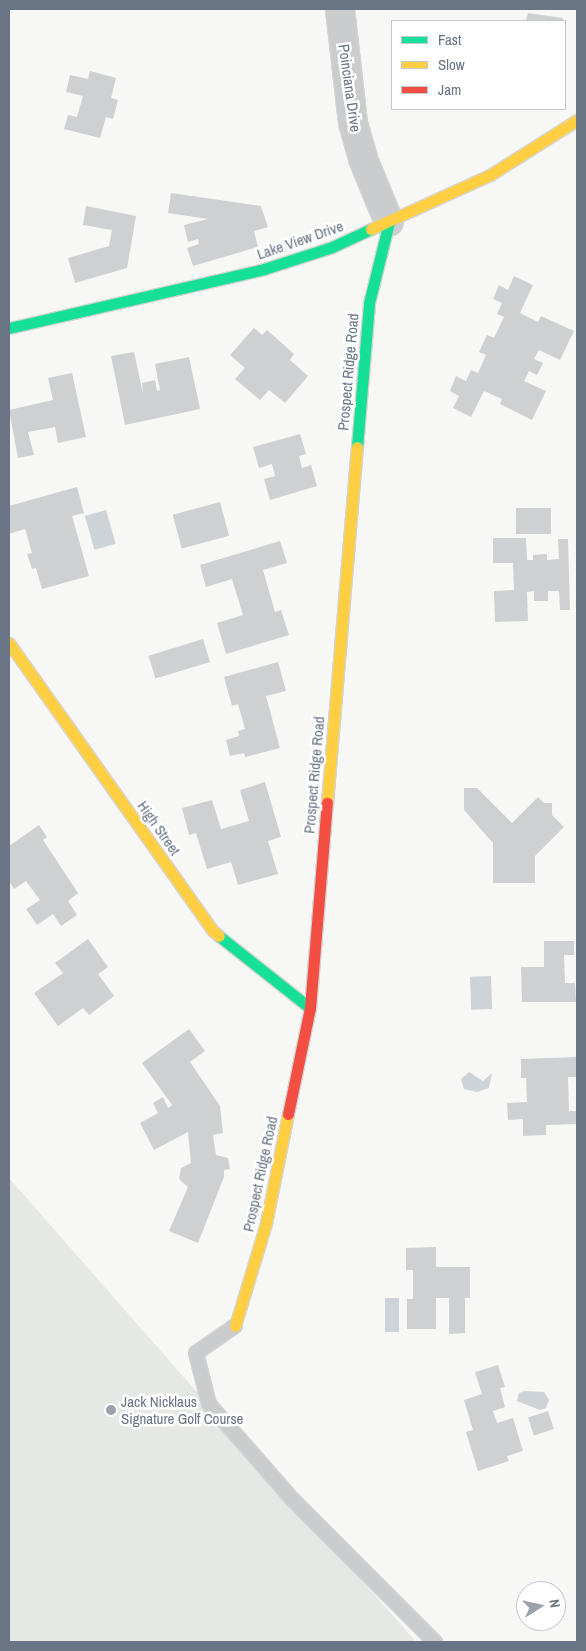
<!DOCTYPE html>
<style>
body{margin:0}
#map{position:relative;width:586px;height:1651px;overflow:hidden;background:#f7f7f6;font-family:"Archivo Narrow",sans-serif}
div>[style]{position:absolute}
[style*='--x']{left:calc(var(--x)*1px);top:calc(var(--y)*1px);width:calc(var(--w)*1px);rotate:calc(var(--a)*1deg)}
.green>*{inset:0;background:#e5e8e4}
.water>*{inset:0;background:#cdd3d6;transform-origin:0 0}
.building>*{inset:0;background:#cfd0d1;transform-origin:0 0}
.roads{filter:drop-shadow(1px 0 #d4d4d5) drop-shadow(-1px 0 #d4d4d5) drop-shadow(0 1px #d4d4d5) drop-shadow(0 -1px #d4d4d5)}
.lane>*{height:14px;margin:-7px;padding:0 7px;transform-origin:7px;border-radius:7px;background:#cbcccd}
.street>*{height:28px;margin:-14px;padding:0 14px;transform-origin:14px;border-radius:14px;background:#cbcccd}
.fast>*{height:11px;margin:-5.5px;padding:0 5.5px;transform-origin:5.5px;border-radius:5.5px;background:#16e098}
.slow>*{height:11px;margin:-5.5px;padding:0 5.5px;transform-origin:5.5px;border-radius:5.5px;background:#ffcf43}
.jam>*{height:11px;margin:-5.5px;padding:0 5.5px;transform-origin:5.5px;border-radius:5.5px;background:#f24e42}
.dots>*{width:14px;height:14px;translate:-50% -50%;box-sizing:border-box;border:2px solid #fff;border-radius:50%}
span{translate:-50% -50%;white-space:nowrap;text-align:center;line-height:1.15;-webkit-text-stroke:5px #fff;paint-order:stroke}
.street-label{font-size:15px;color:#697484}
.poi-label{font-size:15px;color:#697484}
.left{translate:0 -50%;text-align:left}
.frame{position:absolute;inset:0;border:10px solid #697484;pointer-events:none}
.legend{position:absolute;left:391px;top:20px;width:175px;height:90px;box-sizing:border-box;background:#fff;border:1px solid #c3c7ce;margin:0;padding:6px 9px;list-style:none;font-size:15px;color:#697484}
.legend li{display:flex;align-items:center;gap:10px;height:25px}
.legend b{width:25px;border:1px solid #c3c7ce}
.north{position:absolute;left:516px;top:1581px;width:50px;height:50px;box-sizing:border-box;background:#fff;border:1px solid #c3c7ce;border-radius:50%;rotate:80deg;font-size:14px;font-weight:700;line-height:20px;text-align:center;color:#697484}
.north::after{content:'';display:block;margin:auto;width:18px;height:22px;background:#9ba2ac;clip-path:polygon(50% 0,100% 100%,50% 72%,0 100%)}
</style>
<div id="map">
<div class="green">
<div style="clip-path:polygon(9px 1178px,416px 1642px,9px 1642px)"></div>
</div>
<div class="water">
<div style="left:106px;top:510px;width:35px;height:22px;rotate:74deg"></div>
<div style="left:491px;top:976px;width:33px;height:21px;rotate:88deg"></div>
<div style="clip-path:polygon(469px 1072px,483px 1081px,492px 1073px,489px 1088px,477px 1092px,464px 1089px,461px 1079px)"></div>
<div style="left:385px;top:1298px;width:14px;height:34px"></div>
<div style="clip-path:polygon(525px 1391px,544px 1392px,549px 1400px,546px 1408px,540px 1410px,517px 1401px,519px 1393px)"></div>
</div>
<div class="building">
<div style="clip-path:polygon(528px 13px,563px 18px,563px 21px,526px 21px)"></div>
<div style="clip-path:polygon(90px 71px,116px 78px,111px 98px,118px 100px,113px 119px,106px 117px,100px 138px,64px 129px,68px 115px,77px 117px,83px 96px,66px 92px,70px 75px,88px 79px)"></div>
<div style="clip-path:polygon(171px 193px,261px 206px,268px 227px,254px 231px,258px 247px,193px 266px,187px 248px,199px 244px,198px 239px,188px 242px,184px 225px,208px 219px,168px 213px)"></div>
<div style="clip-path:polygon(86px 206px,136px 216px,127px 268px,75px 283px,68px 258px,109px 246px,112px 230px,83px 225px)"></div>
<div style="clip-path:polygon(514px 276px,533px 285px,520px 313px,538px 322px,541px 316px,574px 331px,560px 360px,539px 350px,534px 359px,543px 363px,537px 375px,529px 371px,524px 381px,546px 391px,532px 420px,500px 404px,502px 399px,484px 391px,471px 417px,453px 408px,459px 396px,450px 391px,456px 376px,466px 381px,471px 370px,478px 373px,486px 355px,479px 352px,487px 335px,494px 338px,504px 317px,497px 314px,502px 303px,493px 299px,499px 285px,508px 290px)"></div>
<div style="clip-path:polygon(254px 328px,262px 335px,267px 330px,294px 354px,290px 360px,308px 376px,285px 403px,269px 390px,260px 400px,235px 379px,245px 368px,230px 355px)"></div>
<div style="clip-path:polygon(134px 352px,143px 394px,142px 383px,155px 380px,157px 391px,160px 390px,155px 364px,189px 357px,200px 409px,125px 425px,111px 356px)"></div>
<div style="clip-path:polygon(72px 373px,86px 437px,58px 443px,55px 427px,28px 432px,34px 455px,18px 458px,9px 410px,53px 400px,48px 378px)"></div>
<div style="clip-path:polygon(300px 434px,306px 454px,299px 456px,302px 468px,311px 465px,317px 486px,270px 500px,264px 479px,275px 476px,272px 464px,259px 468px,253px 447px)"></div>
<div style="clip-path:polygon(77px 487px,84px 513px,72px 516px,89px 576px,42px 589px,36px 568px,32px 569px,27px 554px,32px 553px,25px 529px,9px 534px,9px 506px)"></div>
<div style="left:220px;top:502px;width:35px;height:49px;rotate:75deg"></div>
<div style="left:551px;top:508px;width:26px;height:35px;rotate:90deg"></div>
<div style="clip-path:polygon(493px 538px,526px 538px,527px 560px,533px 560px,533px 555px,547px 554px,547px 560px,559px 559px,558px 539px,568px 539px,570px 610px,560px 610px,559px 591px,548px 591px,548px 601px,534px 601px,534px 591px,527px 592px,528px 621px,495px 622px,494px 591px,514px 590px,513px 563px,493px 563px)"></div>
<div style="clip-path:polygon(280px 541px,287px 563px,263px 570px,275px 612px,281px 610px,289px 635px,226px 654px,217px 623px,243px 615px,232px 579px,206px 587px,200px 565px)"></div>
<div style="left:203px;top:639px;width:24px;height:57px;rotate:73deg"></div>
<div style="clip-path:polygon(278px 662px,286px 691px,266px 696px,280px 748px,245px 757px,244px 753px,230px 756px,226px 740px,239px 736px,238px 731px,245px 729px,238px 704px,232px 706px,224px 677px)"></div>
<div style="clip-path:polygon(265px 782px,281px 837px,268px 841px,278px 874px,238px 885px,231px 862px,207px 869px,196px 833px,189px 835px,182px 808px,212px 800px,221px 829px,249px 821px,240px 790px)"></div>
<div style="clip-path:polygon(464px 788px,477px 788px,512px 823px,538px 797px,544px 803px,552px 803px,552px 815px,564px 827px,535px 856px,535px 883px,493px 883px,493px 843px,464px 810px)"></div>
<div style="clip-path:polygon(39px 825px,47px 837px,43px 840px,78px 893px,68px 901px,77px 915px,61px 926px,53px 914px,37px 925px,26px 909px,40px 900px,26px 881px,14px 889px,9px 881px,9px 846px)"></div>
<div style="clip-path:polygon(88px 939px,108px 967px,98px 974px,114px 996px,89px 1015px,83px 1008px,58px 1026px,34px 993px,63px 973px,55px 963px)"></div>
<div style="clip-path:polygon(544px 941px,574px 941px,574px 955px,564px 955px,565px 983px,575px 983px,576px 1002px,522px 1002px,521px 967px,544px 967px)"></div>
<div style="clip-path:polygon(189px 1029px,205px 1051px,190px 1062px,220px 1106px,223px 1133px,213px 1135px,216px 1155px,228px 1158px,230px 1169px,224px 1170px,224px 1177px,198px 1243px,169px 1231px,188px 1187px,179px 1179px,181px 1168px,191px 1163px,188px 1132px,154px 1150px,140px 1123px,158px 1113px,153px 1103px,163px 1097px,168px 1108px,172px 1105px,142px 1063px)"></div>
<div style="clip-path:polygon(577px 1057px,577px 1077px,568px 1077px,569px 1111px,577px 1111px,577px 1124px,546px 1125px,546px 1135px,523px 1136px,523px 1119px,508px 1120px,507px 1103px,527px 1102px,526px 1078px,521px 1078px,521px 1059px)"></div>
<div style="clip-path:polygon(436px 1247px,436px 1267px,470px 1267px,470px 1298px,465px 1298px,465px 1333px,449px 1334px,449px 1298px,436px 1298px,436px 1329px,407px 1329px,407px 1299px,413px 1299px,413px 1270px,406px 1270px,406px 1248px)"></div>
<div style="clip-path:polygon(498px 1365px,505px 1387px,500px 1388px,505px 1407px,493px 1411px,497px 1423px,513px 1418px,523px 1451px,507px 1456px,509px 1461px,478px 1471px,466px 1432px,473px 1430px,464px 1400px,482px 1394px,475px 1372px)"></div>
<div style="left:548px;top:1411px;width:19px;height:21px;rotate:72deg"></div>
</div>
<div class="roads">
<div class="lane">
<div style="--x:235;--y:1326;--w:47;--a:145.3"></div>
<div style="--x:196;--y:1353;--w:53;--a:75.7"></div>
<div style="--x:209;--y:1404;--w:128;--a:48.8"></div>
<div style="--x:293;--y:1500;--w:201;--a:45"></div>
</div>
<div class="street">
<div style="--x:340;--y:9;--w:115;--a:83.5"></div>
<div style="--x:353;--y:123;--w:37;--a:74"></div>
<div style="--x:363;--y:159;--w:68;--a:67.6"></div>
</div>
<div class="fast">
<div style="--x:9;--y:328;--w:262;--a:-13"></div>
<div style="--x:264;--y:269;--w:71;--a:-17.9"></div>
<div style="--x:332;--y:247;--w:43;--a:-24.8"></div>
<div style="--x:357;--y:447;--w:144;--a:-85.2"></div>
<div style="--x:369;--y:303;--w:83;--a:-76.1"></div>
<div style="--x:219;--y:936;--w:116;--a:38.4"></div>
</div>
<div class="slow">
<div style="--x:371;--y:229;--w:131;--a:-24.4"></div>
<div style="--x:490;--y:175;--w:103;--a:-32.3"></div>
<div style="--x:9;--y:643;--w:352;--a:54.7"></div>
<div style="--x:212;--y:930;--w:9;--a:41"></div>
<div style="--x:327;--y:803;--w:357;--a:-85.2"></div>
<div style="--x:235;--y:1326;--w:108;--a:-73.2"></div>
<div style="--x:266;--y:1223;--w:111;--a:-78.6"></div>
</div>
<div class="jam">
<div style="--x:288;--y:1114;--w:108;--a:-78.3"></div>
<div style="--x:310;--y:1008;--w:206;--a:-85.3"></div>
</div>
</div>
<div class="dots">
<div style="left:111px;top:1410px;background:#9ba2ac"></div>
</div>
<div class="street-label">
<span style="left:350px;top:88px;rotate:82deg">Poinciana Drive</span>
<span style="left:300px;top:240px;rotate:-19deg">Lake View Drive</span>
<span style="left:348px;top:372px;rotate:-85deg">Prospect Ridge Road</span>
<span style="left:314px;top:775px;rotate:-85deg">Prospect Ridge Road</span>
<span style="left:159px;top:828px;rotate:55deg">High Street</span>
<span style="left:260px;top:1174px;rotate:-78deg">Prospect Ridge Road</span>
</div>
<div class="poi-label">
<span class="left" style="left:121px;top:1410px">Jack Nicklaus<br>Signature Golf Course</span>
</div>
<div class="frame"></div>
<ul class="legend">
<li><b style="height:6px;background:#16e098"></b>Fast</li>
<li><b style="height:6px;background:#ffcf43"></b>Slow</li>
<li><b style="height:6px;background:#f24e42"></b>Jam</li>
</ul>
<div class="north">N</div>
</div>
